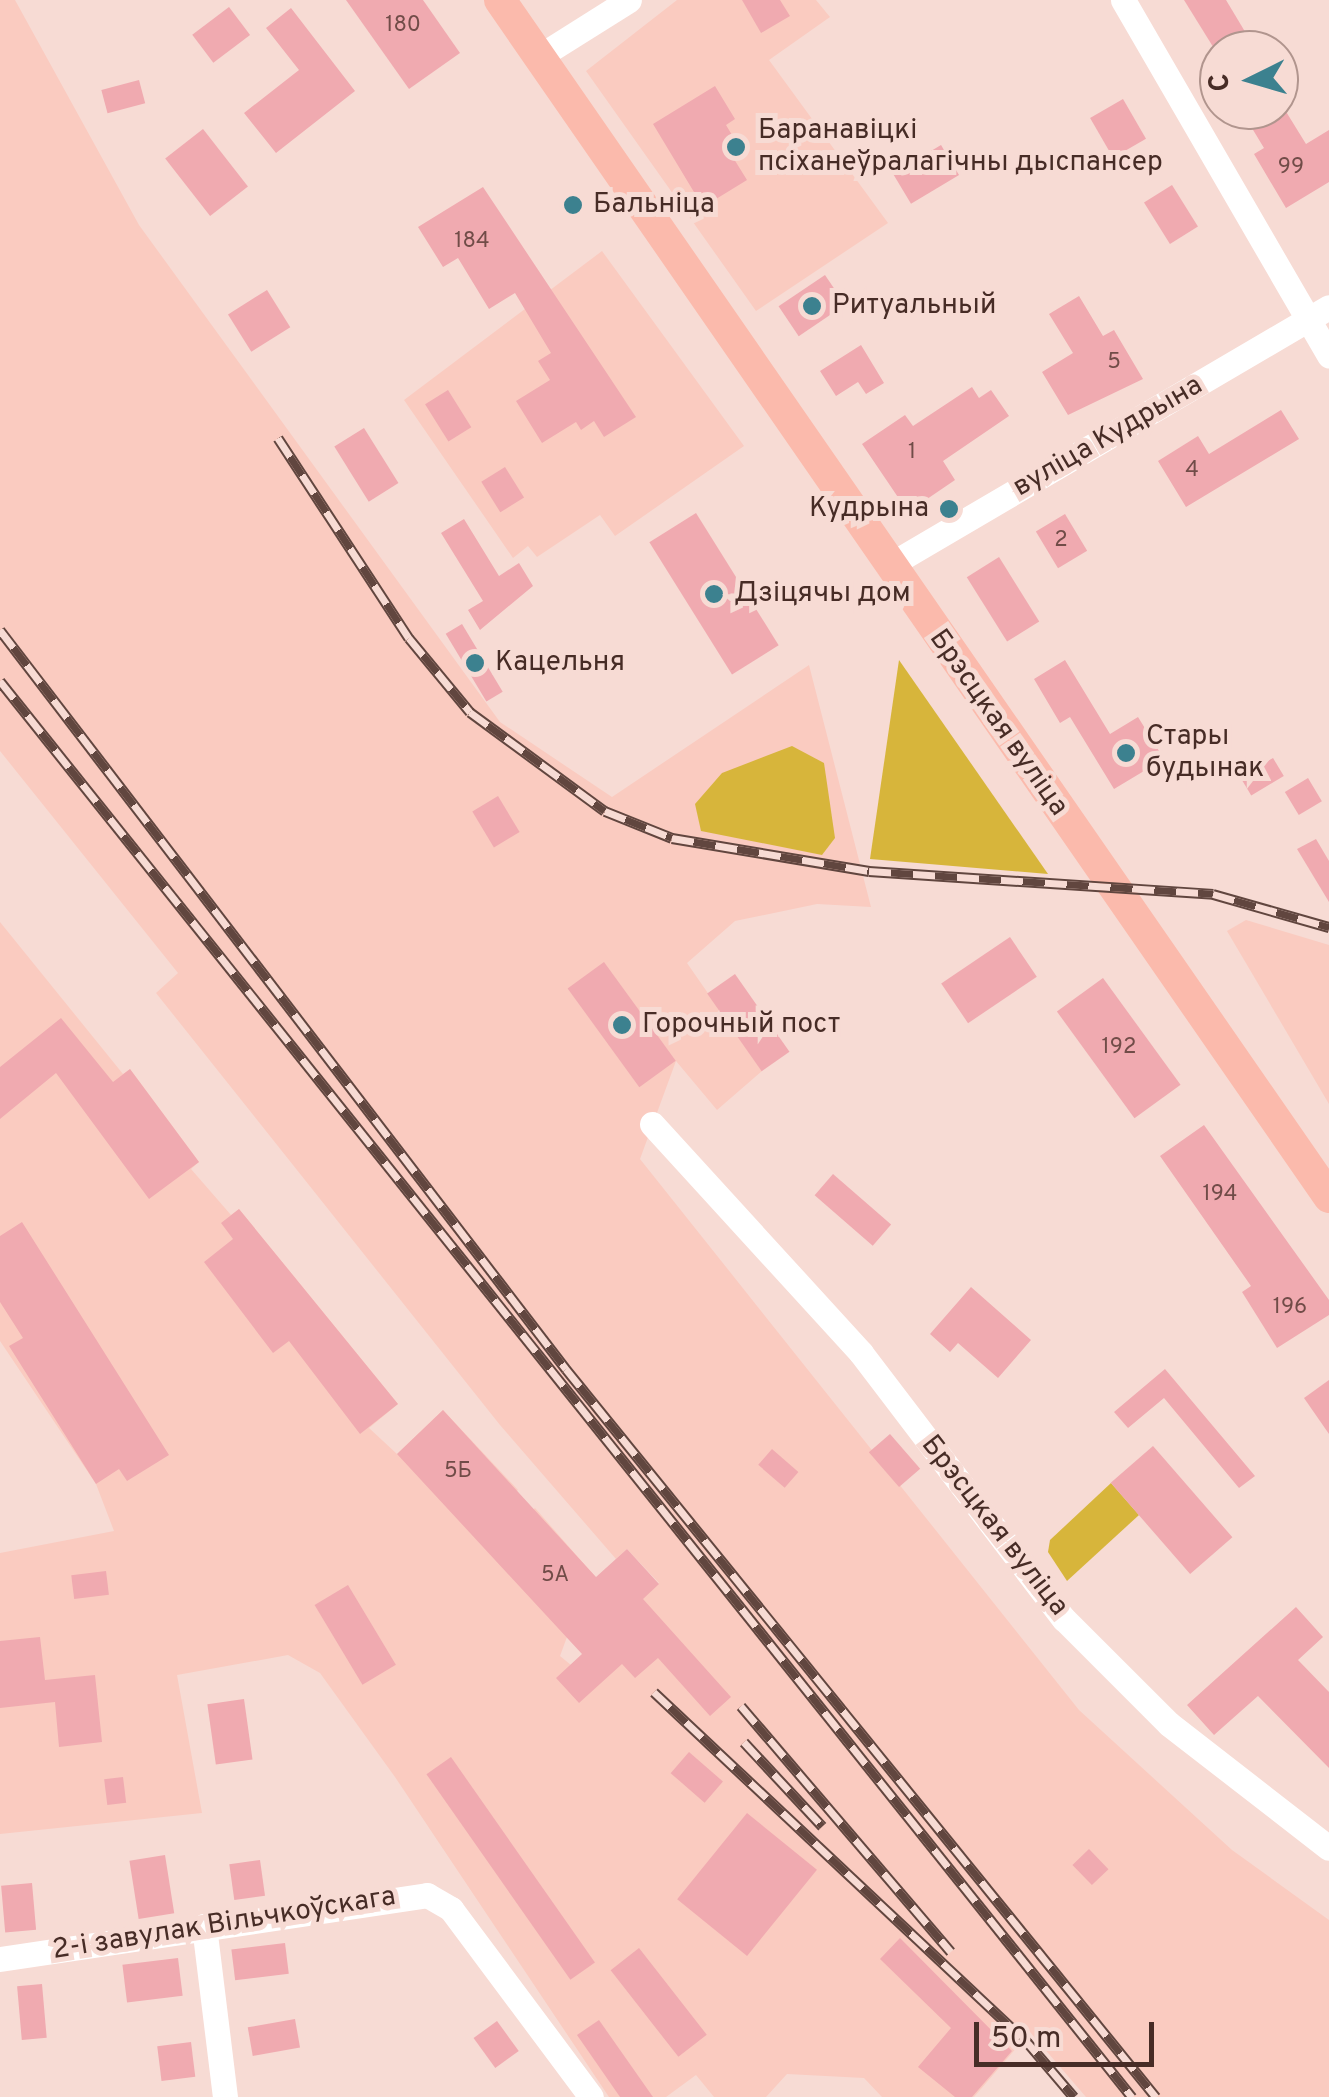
<!DOCTYPE html>
<meta charset="utf-8">
<style>
body{margin:0}
#map{position:relative;width:1329px;height:2097px;overflow:hidden;background:#f7dbd4;font-family:Overpass,sans-serif}
div>[style]{position:absolute}
[style*='--x']{left:calc(var(--x)*1px);top:calc(var(--y)*1px);width:calc(var(--w)*1px);rotate:calc(var(--a)*1deg)}
.built>*{inset:0;background:#facbc0}
.green>*{inset:0;background:#d7b53b}
.building>*{inset:0;background:#f0aab0;transform-origin:0 0}
.minor>*{height:25px;margin:-12.5px;padding:0 12.5px;transform-origin:12.5px;border-radius:12.5px;background:#fff}
.major>*{height:32px;margin:-16px;padding:0 16px;transform-origin:16px;border-radius:16px;background:#fbbaac}
.rail>*{height:11px;margin-top:-5.5px;transform-origin:0;background:repeating-linear-gradient(90deg,#f7dbd4 0 22px,#61463f 0 44px);box-sizing:border-box;border-block:2px solid #61463f}
.dots>*{width:28px;height:28px;translate:-50% -50%;box-sizing:border-box;border:5px solid #f7dbd4;border-radius:50%}
span{translate:-50% -50%;white-space:nowrap;text-align:center;line-height:1.15;-webkit-text-stroke:10px #f7dbd4;paint-order:stroke}
.number-label{font-size:22px;color:#714c48}
.number-label span{-webkit-text-stroke-width:0}
.poi-label{font-size:28px;color:#472c26}
.left{translate:0 -50%;text-align:left}
.right{translate:-100% -50%;text-align:right}
.street-label{font-size:28px;color:#472c26}
.north{position:absolute;left:1199px;top:30px;width:100px;height:100px;box-sizing:border-box;background:#f7dbd4;border:2px solid #b1958e;border-radius:50%;rotate:265deg;font-size:28px;font-weight:700;line-height:40px;text-align:center;color:#472c26}
.north::after{content:'';display:block;margin:auto;width:35px;height:45px;background:#3c818f;clip-path:polygon(50% 0,100% 100%,50% 72%,0 100%)}
.scale{position:absolute;left:974px;top:2022px;width:180px;height:45px;box-sizing:border-box;border:5px solid #472c26;border-top:0;padding-left:12px;font-size:30px;line-height:35px;white-space:nowrap;color:#472c26;-webkit-text-stroke:8px #f7dbd4;paint-order:stroke}
</style>
<div id="map">
<div class="built">
<div style="clip-path:polygon(0 0,15px 0,139px 225px,500px 722px,612px 797px,809px 665px,871px 907px,817px 904px,735px 921px,687px 963px,762px 1071px,717px 1110px,676px 1061px,640px 1159px,1079px 1710px,1232px 1850px,1329px 1920px,1329px 2097px,1086px 2097px,1030px 2032px,974px 2097px,882px 2097px,864px 2078px,787px 2074px,766px 2097px,714px 2097px,696px 2075px,666px 2097px,609px 2097px,395px 1777px,320px 1673px,288px 1655px,177px 1675px,202px 1813px,0 1834px,0 1553px,114px 1531px,96px 1484px,0 1341px,0 922px,123px 1074px,130px 1069px,199px 1162px,191px 1169px,231px 1215px,239px 1209px,398px 1404px,369px 1428px,397px 1454px,443px 1410px,518px 1490px,476px 1532px,490px 1547px,535px 1508px,620px 1605px,567px 1637px,560px 1656px,571px 1665px,659px 1583px,627px 1549px,616px 1559px,500px 1425px,156px 993px,178px 973px,0 751px)"></div>
<div style="clip-path:polygon(677px 0,816px 0,830px 17px,769px 60px,888px 223px,756px 311px,586px 71px)"></div>
<div style="clip-path:polygon(602px 251px,744px 446px,615px 536px,600px 515px,537px 557px,528px 546px,513px 558px,404px 400px)"></div>
<div style="clip-path:polygon(1246px 920px,1329px 945px,1329px 1104px,1227px 931px)"></div>
</div>
<div class="green">
<div style="clip-path:polygon(899px 660px,1048px 874px,870px 859px)"></div>
<div style="clip-path:polygon(792px 746px,824px 763px,835px 838px,822px 855px,701px 831px,695px 804px,722px 773px)"></div>
<div style="clip-path:polygon(1111px 1483px,1139px 1515px,1067px 1581px,1048px 1552px,1050px 1540px)"></div>
</div>
<div class="building">
<div style="clip-path:polygon(346px 0,423px 0,460px 53px,409px 89px)"></div>
<div style="clip-path:polygon(742px 0,780px 0,790px 16px,761px 33px)"></div>
<div style="clip-path:polygon(1184px 0,1226px 0,1256px 50px,1215px 50px)"></div>
<div style="left:229px;top:7px;width:35px;height:46px;rotate:53deg"></div>
<div style="clip-path:polygon(291px 8px,355px 91px,276px 153px,244px 113px,299px 70px,266px 28px)"></div>
<div style="left:139px;top:80px;width:24px;height:39px;rotate:75deg"></div>
<div style="clip-path:polygon(715px 86px,735px 119px,726px 125px,738px 145px,729px 151px,747px 180px,703px 207px,653px 124px)"></div>
<div style="left:1123px;top:99px;width:46px;height:38px;rotate:60deg"></div>
<div style="clip-path:polygon(1241px 110px,1285px 110px,1306px 144px,1329px 130px,1329px 182px,1286px 208px,1254px 154px,1264px 148px)"></div>
<div style="left:203px;top:129px;width:73px;height:48px;rotate:52deg"></div>
<div style="left:941px;top:145px;width:35px;height:56px;rotate:59deg"></div>
<div style="left:1172px;top:185px;width:49px;height:33px;rotate:58deg"></div>
<div style="clip-path:polygon(483px 187px,636px 417px,604px 437px,594px 421px,581px 430px,576px 422px,542px 443px,516px 401px,550px 380px,538px 361px,551px 353px,515px 293px,489px 309px,458px 258px,443px 267px,418px 227px)"></div>
<div style="left:825px;top:275px;width:36px;height:56px;rotate:56deg"></div>
<div style="left:267px;top:290px;width:44px;height:46px;rotate:58deg"></div>
<div style="clip-path:polygon(1079px 296px,1103px 336px,1114px 330px,1143px 379px,1068px 415px,1042px 372px,1073px 353px,1049px 314px)"></div>
<div style="clip-path:polygon(861px 345px,884px 383px,866px 394px,858px 382px,836px 396px,820px 371px)"></div>
<div style="clip-path:polygon(972px 387px,979px 398px,991px 390px,1009px 416px,943px 461px,955px 480px,908px 512px,862px 444px,905px 415px,913px 426px)"></div>
<div style="left:448px;top:390px;width:44px;height:27px;rotate:58deg"></div>
<div style="clip-path:polygon(1281px 410px,1299px 439px,1186px 507px,1158px 461px,1198px 436px,1209px 454px)"></div>
<div style="left:364px;top:428px;width:65px;height:35px;rotate:58deg"></div>
<div style="left:505px;top:467px;width:36px;height:28px;rotate:58deg"></div>
<div style="left:696px;top:513px;width:156px;height:55px;rotate:58deg"></div>
<div style="left:1065px;top:514px;width:43px;height:34px;rotate:59deg"></div>
<div style="clip-path:polygon(464px 519px,499px 576px,519px 563px,533px 586px,480px 630px,468px 610px,483px 601px,441px 533px)"></div>
<div style="left:999px;top:557px;width:76px;height:38px;rotate:58deg"></div>
<div style="left:462px;top:624px;width:79px;height:19px;rotate:59deg"></div>
<div style="clip-path:polygon(1065px 660px,1110px 734px,1138px 717px,1164px 759px,1114px 789px,1070px 717px,1060px 723px,1034px 679px)"></div>
<div style="left:1273px;top:758px;width:21px;height:38px;rotate:59deg"></div>
<div style="left:1308px;top:778px;width:27px;height:27px;rotate:59deg"></div>
<div style="left:498px;top:796px;width:42px;height:30px;rotate:59deg"></div>
<div style="clip-path:polygon(1316px 839px,1329px 861px,1329px 902px,1297px 849px)"></div>
<div style="left:1010px;top:937px;width:48px;height:83px;rotate:56deg"></div>
<div style="left:604px;top:962px;width:122px;height:45px;rotate:54deg"></div>
<div style="left:735px;top:974px;width:95px;height:34px;rotate:55deg"></div>
<div style="left:1103px;top:978px;width:132px;height:57px;rotate:54deg"></div>
<div style="clip-path:polygon(61px 1018px,113px 1082px,130px 1069px,199px 1162px,149px 1199px,56px 1073px,0 1119px,0 1067px)"></div>
<div style="clip-path:polygon(1204px 1125px,1329px 1300px,1329px 1315px,1277px 1348px,1242px 1292px,1251px 1286px,1160px 1156px)"></div>
<div style="left:833px;top:1174px;width:77px;height:28px;rotate:41deg"></div>
<div style="clip-path:polygon(239px 1209px,398px 1404px,360px 1434px,289px 1341px,273px 1353px,204px 1262px,233px 1239px,221px 1223px)"></div>
<div style="clip-path:polygon(22px 1222px,169px 1455px,127px 1481px,119px 1469px,96px 1484px,9px 1346px,23px 1338px,0 1302px,0 1236px)"></div>
<div style="clip-path:polygon(971px 1287px,1031px 1340px,998px 1378px,958px 1343px,950px 1352px,930px 1334px)"></div>
<div style="clip-path:polygon(1165px 1369px,1255px 1476px,1239px 1488px,1164px 1398px,1128px 1428px,1114px 1412px)"></div>
<div style="clip-path:polygon(1329px 1380px,1329px 1434px,1304px 1398px)"></div>
<div style="clip-path:polygon(443px 1410px,596px 1577px,627px 1549px,659px 1584px,643px 1599px,731px 1697px,710px 1716px,658px 1658px,635px 1678px,622px 1664px,579px 1703px,556px 1678px,582px 1654px,397px 1454px)"></div>
<div style="left:890px;top:1434px;width:46px;height:28px;rotate:49deg"></div>
<div style="left:1153px;top:1446px;width:121px;height:56px;rotate:49deg"></div>
<div style="left:772px;top:1449px;width:35px;height:21px;rotate:41deg"></div>
<div style="left:106px;top:1571px;width:24px;height:35px;rotate:83deg"></div>
<div style="left:348px;top:1585px;width:93px;height:39px;rotate:59deg"></div>
<div style="clip-path:polygon(1296px 1607px,1323px 1637px,1298px 1660px,1329px 1692px,1329px 1768px,1258px 1696px,1214px 1735px,1187px 1705px)"></div>
<div style="clip-path:polygon(40px 1637px,45px 1680px,95px 1675px,102px 1742px,59px 1747px,55px 1702px,0 1708px,0 1641px)"></div>
<div style="left:244px;top:1699px;width:61px;height:37px;rotate:82deg"></div>
<div style="left:689px;top:1752px;width:45px;height:28px;rotate:41deg"></div>
<div style="left:451px;top:1757px;width:251px;height:30px;rotate:55deg"></div>
<div style="left:123px;top:1777px;width:26px;height:19px;rotate:83deg"></div>
<div style="left:747px;top:1813px;width:90px;height:111px;rotate:39deg"></div>
<div style="left:1089px;top:1849px;width:28px;height:23px;rotate:46deg"></div>
<div style="left:165px;top:1855px;width:59px;height:36px;rotate:81deg"></div>
<div style="left:260px;top:1860px;width:36px;height:31px;rotate:82deg"></div>
<div style="left:32px;top:1883px;width:47px;height:31px;rotate:85deg"></div>
<div style="clip-path:polygon(900px 1938px,1012px 2051px,972px 2097px,955px 2097px,918px 2067px,951px 2028px,880px 1959px)"></div>
<div style="left:285px;top:1943px;width:31px;height:54px;rotate:83deg"></div>
<div style="left:639px;top:1948px;width:110px;height:36px;rotate:52deg"></div>
<div style="left:178px;top:1958px;width:38px;height:56px;rotate:83deg"></div>
<div style="left:42px;top:1984px;width:54px;height:25px;rotate:85deg"></div>
<div style="left:295px;top:2019px;width:29px;height:48px;rotate:80deg"></div>
<div style="clip-path:polygon(599px 2020px,653px 2097px,620px 2097px,577px 2035px)"></div>
<div style="left:497px;top:2021px;width:37px;height:29px;rotate:54deg"></div>
<div style="left:191px;top:2042px;width:35px;height:34px;rotate:83deg"></div>
</div>
<div class="minor">
<div style="--x:1123;--y:0;--w:411;--a:59.9"></div>
<div style="--x:540;--y:56;--w:105;--a:-32.2"></div>
<div style="--x:888;--y:566;--w:511;--a:-30.43"></div>
<div style="--x:652;--y:1124;--w:310;--a:47.6"></div>
<div style="--x:861;--y:1353;--w:335;--a:52.7"></div>
<div style="--x:1064;--y:1619;--w:148;--a:45"></div>
<div style="--x:1169;--y:1724;--w:202;--a:37.8"></div>
<div style="--x:204;--y:1926;--w:172;--a:83"></div>
<div style="--x:0;--y:1959;--w:432;--a:-8.5"></div>
<div style="--x:427;--y:1895;--w:28;--a:30"></div>
<div style="--x:451;--y:1909;--w:234;--a:53.3"></div>
</div>
<div class="major">
<div style="--x:500;--y:0;--w:1456;--a:55.29"></div>
</div>
<div class="rail">
<div style="--x:278;--y:438;--w:239;--a:56.8"></div>
<div style="--x:409;--y:638;--w:96;--a:50.5"></div>
<div style="--x:470;--y:712;--w:167;--a:36.3"></div>
<div style="--x:605;--y:811;--w:72;--a:21.9"></div>
<div style="--x:672;--y:838;--w:200;--a:9.5"></div>
<div style="--x:869;--y:871;--w:345;--a:3.8"></div>
<div style="--x:1213;--y:894;--w:121;--a:15.9"></div>
<div style="--x:0;--y:630;--w:931;--a:52.55"></div>
<div style="--x:566;--y:1369;--w:937;--a:50.98"></div>
<div style="--x:0;--y:681;--w:1813;--a:51.36"></div>
<div style="--x:654;--y:1692;--w:514;--a:43.19"></div>
<div style="--x:741;--y:1706;--w:323;--a:49.5"></div>
<div style="--x:744;--y:1742;--w:115;--a:47.1"></div>
<div style="--x:1022;--y:2036;--w:80;--a:49.6"></div>
</div>
<div class="dots">
<div style="left:736px;top:147px;background:#3c818f"></div>
<div style="left:573px;top:205px;background:#3c818f"></div>
<div style="left:812px;top:306px;background:#3c818f"></div>
<div style="left:949px;top:509px;background:#3c818f"></div>
<div style="left:714px;top:594px;background:#3c818f"></div>
<div style="left:475px;top:663px;background:#3c818f"></div>
<div style="left:1126px;top:753px;background:#3c818f"></div>
<div style="left:622px;top:1025px;background:#3c818f"></div>
</div>
<div class="number-label">
<span style="left:403px;top:26px">180</span>
<span style="left:1291px;top:168px">99</span>
<span style="left:472px;top:242px">184</span>
<span style="left:1114px;top:363px">5</span>
<span style="left:912px;top:453px">1</span>
<span style="left:1192px;top:471px">4</span>
<span style="left:1061px;top:541px">2</span>
<span style="left:1119px;top:1048px">192</span>
<span style="left:1220px;top:1195px">194</span>
<span style="left:1290px;top:1308px">196</span>
<span style="left:458px;top:1472px">5Б</span>
<span style="left:555px;top:1576px">5А</span>
</div>
<div class="poi-label">
<span class="left" style="left:758px;top:147px">Баранавіцкі<br>псіханеўралагічны дыспансер</span>
<span class="left" style="left:593px;top:205px">Бальніца</span>
<span class="left" style="left:832px;top:306px">Ритуальный</span>
<span class="right" style="left:929px;top:509px">Кудрына</span>
<span class="left" style="left:734px;top:594px">Дзіцячы дом</span>
<span class="left" style="left:495px;top:663px">Кацельня</span>
<span class="left" style="left:1146px;top:753px">Стары<br>будынак</span>
<span class="left" style="left:642px;top:1025px">Горочный пост</span>
</div>
<div class="street-label">
<span style="left:1108px;top:437px;rotate:-30deg">вуліца Кудрына</span>
<span style="left:998px;top:723px;rotate:55deg">Брэсцкая вуліца</span>
<span style="left:994px;top:1526px;rotate:52deg">Брэсцкая вуліца</span>
<span style="left:224px;top:1924px;rotate:-9deg">2-і завулак Вільчкоўскага</span>
</div>
<div class="north">С</div>
<div class="scale">50 m</div>
</div>
